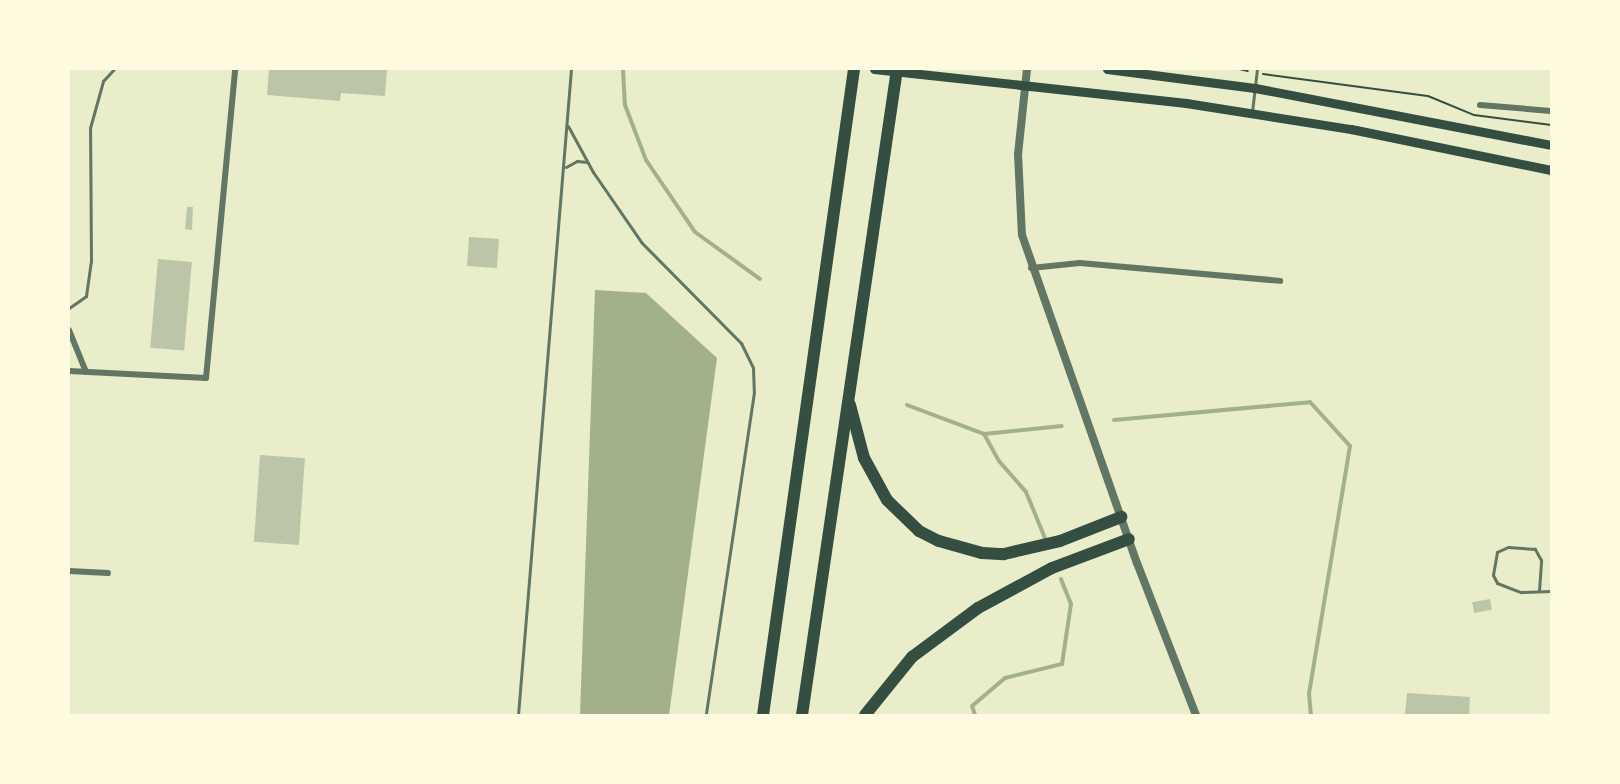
<!DOCTYPE html>
<style>
body{margin:0}
#map{position:relative;width:1620px;height:784px;overflow:hidden;background:#e9edc9;font-family:"PT Sans Narrow",sans-serif}
div>[style]{position:absolute}
[style*='--x']{left:calc(var(--x)*1px);top:calc(var(--y)*1px);width:calc(var(--w)*1px);rotate:calc(var(--a)*1deg)}
.water>*{inset:0;background:#a3b18a}
.stream>*{height:4px;margin:-2px;padding:0 2px;transform-origin:2px;border-radius:2px;background:#a3b18a}
.building>*{inset:0;background:#bcc5a7;transform-origin:0 0}
.path>*{height:2px;margin:-1px;padding:0 1px;transform-origin:1px;border-radius:1px;background:#344e41}
.service>*{height:3px;margin:-1.5px;padding:0 1.5px;transform-origin:1.5px;border-radius:1.5px;background:#617663}
.minor>*{height:6px;margin:-3px;padding:0 3px;transform-origin:3px;border-radius:3px;background:#617663}
.tertiary>*{height:8px;margin:-4px;padding:0 4px;transform-origin:4px;border-radius:4px;background:#617663}
.secondary>*{height:9px;margin:-4.5px;padding:0 4.5px;transform-origin:4.5px;border-radius:4.5px;background:#344e41}
.motorway>*{height:12px;margin:-6px;padding:0 6px;transform-origin:6px;border-radius:6px;background:#344e41}
span{translate:-50% -50%;white-space:nowrap;text-align:center;line-height:1.15;-webkit-text-stroke:4.5px #fefae0;paint-order:stroke}
.frame{position:absolute;inset:0;border:70px solid #fefae0;pointer-events:none}
</style>
<div id="map">
<div class="water">
<div style="clip-path:polygon(595px 290px,646px 293px,717px 358px,669px 715px,580px 715px)"></div>
</div>
<div class="stream">
<div style="--x:623;--y:69;--w:36;--a:87"></div>
<div style="--x:625;--y:105;--w:59;--a:69.1"></div>
<div style="--x:646;--y:160;--w:87;--a:55.8"></div>
<div style="--x:695;--y:232;--w:80;--a:35.9"></div>
<div style="--x:907;--y:405;--w:82;--a:20.6"></div>
<div style="--x:984;--y:434;--w:78;--a:-5.9"></div>
<div style="--x:1114;--y:420;--w:197;--a:-5.2"></div>
<div style="--x:1310;--y:402;--w:59;--a:47.7"></div>
<div style="--x:1350;--y:446;--w:250;--a:99.4"></div>
<div style="--x:1309;--y:693;--w:22;--a:85"></div>
<div style="--x:984;--y:434;--w:31;--a:61"></div>
<div style="--x:999;--y:461;--w:41;--a:48.9"></div>
<div style="--x:1026;--y:492;--w:50;--a:67.6"></div>
<div style="--x:975;--y:715;--w:9;--a:-108"></div>
<div style="--x:972;--y:706;--w:43;--a:-40.3"></div>
<div style="--x:1005;--y:678;--w:59;--a:-13.8"></div>
<div style="--x:1062;--y:664;--w:61;--a:-81.5"></div>
<div style="--x:1071;--y:604;--w:27;--a:-112"></div>
</div>
<div class="building">
<div style="clip-path:polygon(269px 69px,387px 69px,385px 96px,341px 93px,340px 101px,267px 95px)"></div>
<div style="clip-path:polygon(187px 207px,193px 207px,192px 230px,185px 229px)"></div>
<div style="left:469px;top:237px;width:30px;height:29px;rotate:4deg"></div>
<div style="left:158px;top:259px;width:34px;height:89px;rotate:5deg"></div>
<div style="left:260px;top:455px;width:45px;height:87px;rotate:4deg"></div>
<div style="left:1490px;top:599px;width:11px;height:18px;rotate:80deg"></div>
<div style="clip-path:polygon(1407px 693px,1470px 697px,1469px 715px,1405px 715px)"></div>
</div>
<div class="path">
<div style="--x:1239;--y:69;--w:9;--a:13"></div>
<div style="--x:1263;--y:74;--w:166;--a:7.6"></div>
<div style="--x:1428;--y:96;--w:50;--a:22.4"></div>
<div style="--x:1474;--y:115;--w:78;--a:7.4"></div>
</div>
<div class="service">
<div style="--x:1252;--y:112;--w:43;--a:-83.4"></div>
<div style="--x:568;--y:126;--w:52;--a:61.5"></div>
<div style="--x:593;--y:172;--w:86;--a:55.4"></div>
<div style="--x:642;--y:243;--w:141;--a:45.3"></div>
<div style="--x:741;--y:343;--w:28;--a:64"></div>
<div style="--x:753;--y:368;--w:24;--a:88"></div>
<div style="--x:754;--y:392;--w:327;--a:98.5"></div>
<div style="--x:566;--y:167;--w:13;--a:-29"></div>
<div style="--x:577;--y:161;--w:10;--a:6"></div>
<div style="--x:69;--y:308;--w:21;--a:-35"></div>
<div style="--x:86;--y:296;--w:34;--a:-82"></div>
<div style="--x:91;--y:262;--w:134;--a:-90.4"></div>
<div style="--x:90;--y:128;--w:49;--a:-74.5"></div>
<div style="--x:103;--y:81;--w:16;--a:-47"></div>
<div style="--x:1539;--y:591;--w:31;--a:-86"></div>
<div style="--x:1541;--y:560;--w:13;--a:-119"></div>
<div style="--x:1535;--y:549;--w:27;--a:-176"></div>
<div style="--x:1508;--y:547;--w:12;--a:156"></div>
<div style="--x:1497;--y:552;--w:23;--a:100"></div>
<div style="--x:1493;--y:575;--w:9;--a:63"></div>
<div style="--x:1497;--y:583;--w:26;--a:21"></div>
<div style="--x:1521;--y:592;--w:30;--a:-2"></div>
<div style="--x:518;--y:715;--w:648;--a:-85.31"></div>
</div>
<div class="minor">
<div style="--x:1480;--y:105;--w:71;--a:4.8"></div>
<div style="--x:1031;--y:268;--w:49;--a:-5.8"></div>
<div style="--x:1080;--y:263;--w:201;--a:5.1"></div>
<div style="--x:69;--y:330;--w:45;--a:68"></div>
<div style="--x:69;--y:371;--w:137;--a:2.9"></div>
<div style="--x:206;--y:378;--w:310;--a:-84.6"></div>
<div style="--x:69;--y:571;--w:39;--a:3"></div>
</div>
<div class="tertiary">
<div style="--x:1027;--y:69;--w:85;--a:96"></div>
<div style="--x:1018;--y:154;--w:81;--a:87.2"></div>
<div style="--x:1022;--y:235;--w:348;--a:70.7"></div>
<div style="--x:1137;--y:563;--w:163;--a:68.8"></div>
</div>
<div class="secondary">
<div style="--x:874;--y:69;--w:314;--a:6.2"></div>
<div style="--x:1186;--y:103;--w:167;--a:9"></div>
<div style="--x:1351;--y:129;--w:204;--a:11.6"></div>
<div style="--x:1107;--y:69;--w:149;--a:7.3"></div>
<div style="--x:1255;--y:88;--w:301;--a:10.9"></div>
</div>
<div class="motorway">
<div style="--x:850;--y:405;--w:55;--a:75.2"></div>
<div style="--x:864;--y:458;--w:48;--a:61.3"></div>
<div style="--x:887;--y:500;--w:45;--a:44.1"></div>
<div style="--x:919;--y:531;--w:22;--a:27"></div>
<div style="--x:939;--y:541;--w:45;--a:15.6"></div>
<div style="--x:982;--y:553;--w:22;--a:3"></div>
<div style="--x:1004;--y:554;--w:57;--a:-13.1"></div>
<div style="--x:1060;--y:541;--w:66;--a:-21.5"></div>
<div style="--x:763;--y:715;--w:652;--a:-81.98"></div>
<div style="--x:802;--y:715;--w:653;--a:-81.63"></div>
<div style="--x:865;--y:715;--w:75;--a:-51"></div>
<div style="--x:912;--y:657;--w:82;--a:-36.6"></div>
<div style="--x:978;--y:608;--w:84;--a:-28.4"></div>
<div style="--x:1052;--y:568;--w:82;--a:-20.6"></div>
</div>
<div class="frame"></div>
</div>
